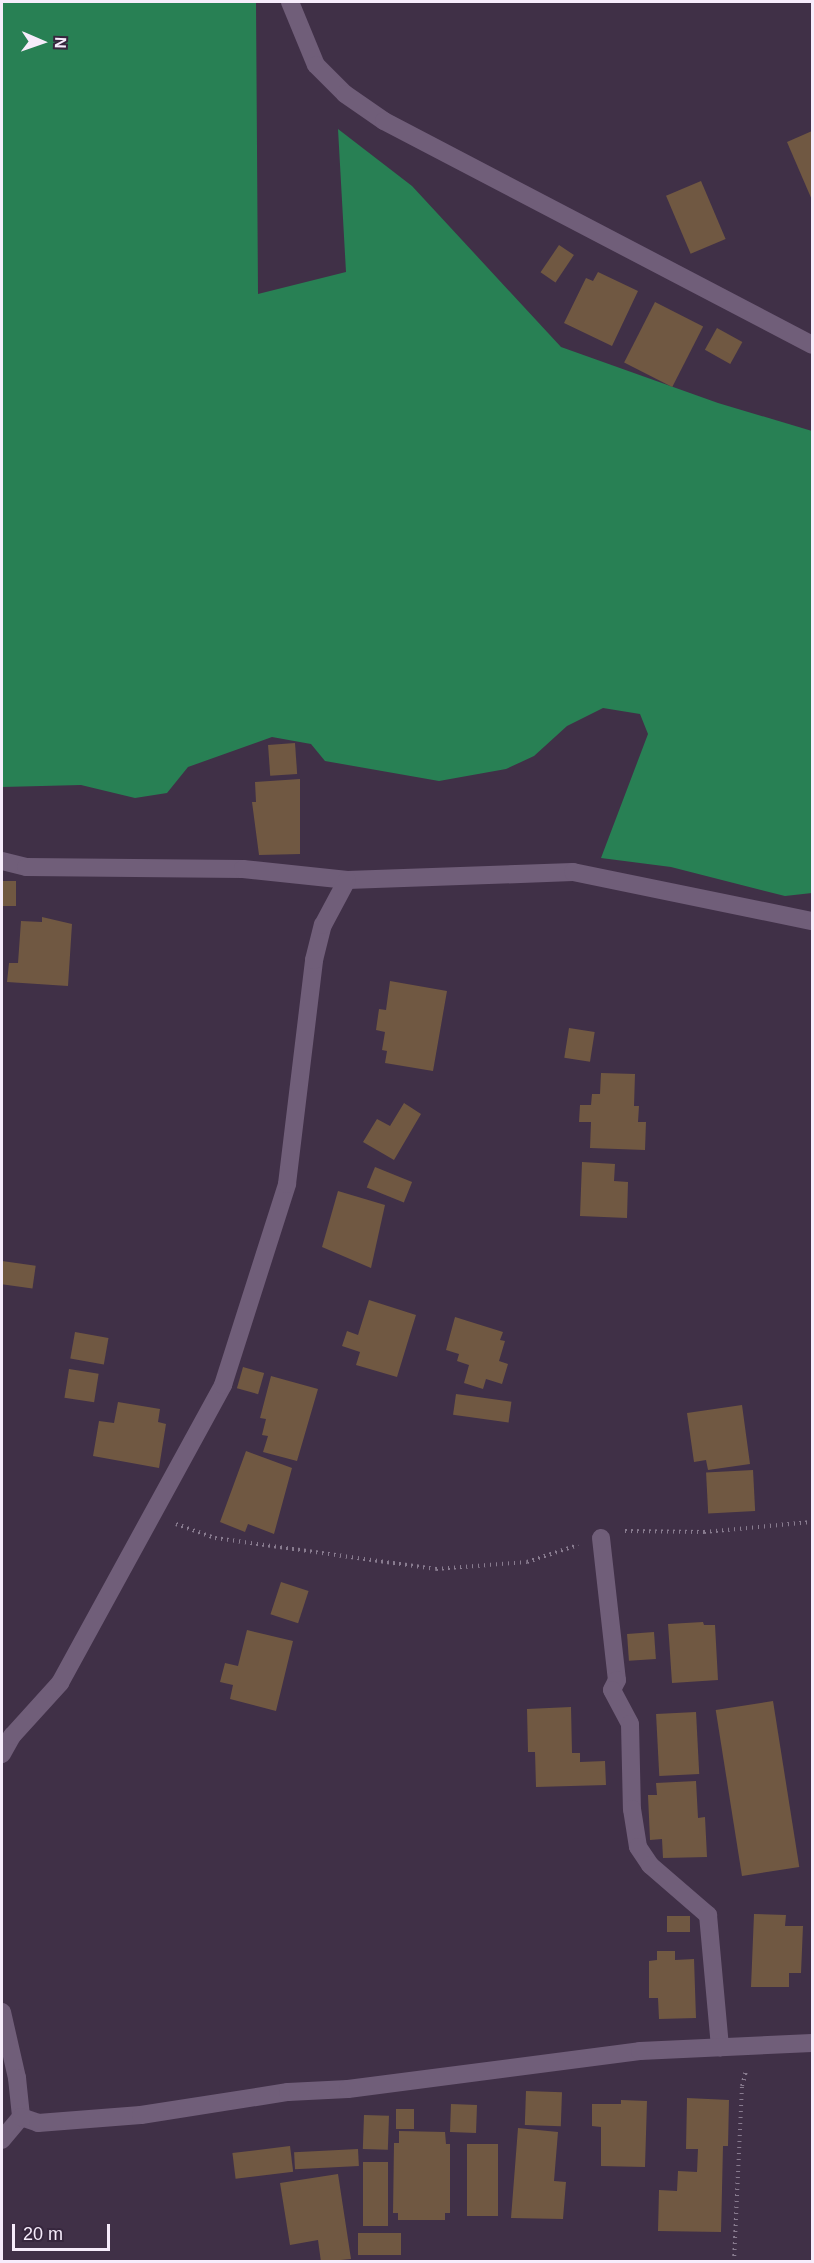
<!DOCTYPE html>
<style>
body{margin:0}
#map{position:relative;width:814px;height:2263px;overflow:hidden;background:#403047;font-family:Arial,sans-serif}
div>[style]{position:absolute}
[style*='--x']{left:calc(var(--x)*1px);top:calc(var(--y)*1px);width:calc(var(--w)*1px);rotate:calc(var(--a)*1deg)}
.forest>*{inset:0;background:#288054}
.building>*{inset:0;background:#705842;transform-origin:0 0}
.path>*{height:4px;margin-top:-2px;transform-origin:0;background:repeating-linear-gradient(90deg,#887b8f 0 1.5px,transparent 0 6px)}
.minor>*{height:18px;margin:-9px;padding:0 9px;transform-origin:9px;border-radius:9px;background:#705e79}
span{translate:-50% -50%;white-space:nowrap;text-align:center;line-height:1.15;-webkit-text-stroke:4.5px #36263d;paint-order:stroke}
.frame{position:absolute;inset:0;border:3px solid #f6ecfb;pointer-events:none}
.north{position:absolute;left:12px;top:12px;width:60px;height:60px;-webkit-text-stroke:4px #36263d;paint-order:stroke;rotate:92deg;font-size:16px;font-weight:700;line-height:24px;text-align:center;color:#f6ecfb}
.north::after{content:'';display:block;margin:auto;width:21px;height:27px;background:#f6ecfb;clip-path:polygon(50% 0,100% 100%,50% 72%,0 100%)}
.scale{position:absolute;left:12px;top:2224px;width:98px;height:27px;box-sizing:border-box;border:3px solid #f6ecfb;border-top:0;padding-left:8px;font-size:18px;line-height:21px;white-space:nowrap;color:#f6ecfb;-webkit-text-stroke:4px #36263d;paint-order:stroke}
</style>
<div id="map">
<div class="forest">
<div style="clip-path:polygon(2px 2px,256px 2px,258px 294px,346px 272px,338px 129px,412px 186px,561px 347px,718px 403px,812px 431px,812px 893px,785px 896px,671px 867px,601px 858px,648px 734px,640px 714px,603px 708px,567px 726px,534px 756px,506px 769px,439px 781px,325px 761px,311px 744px,272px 737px,188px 767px,167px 793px,135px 798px,81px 785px,2px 787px)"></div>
</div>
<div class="building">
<div style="clip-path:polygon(812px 131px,812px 200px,787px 142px)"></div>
<div style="left:701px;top:181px;width:63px;height:38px;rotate:67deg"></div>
<div style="left:559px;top:245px;width:18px;height:33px;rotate:34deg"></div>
<div style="clip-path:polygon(598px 272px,638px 291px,612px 346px,564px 323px,586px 278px,593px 281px)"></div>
<div style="left:655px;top:302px;width:54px;height:68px;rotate:27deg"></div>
<div style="left:717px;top:328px;width:29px;height:25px;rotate:29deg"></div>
<div style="left:295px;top:743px;width:31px;height:27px;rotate:86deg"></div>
<div style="clip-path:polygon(300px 779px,300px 854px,259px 855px,252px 802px,256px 802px,255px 782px)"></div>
<div style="left:2px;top:881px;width:14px;height:25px"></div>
<div style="clip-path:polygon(42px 917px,72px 924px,68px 986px,7px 982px,9px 963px,18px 963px,21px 921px,42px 922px)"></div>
<div style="clip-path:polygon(390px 981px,447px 991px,433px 1071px,385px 1063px,387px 1051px,382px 1050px,385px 1032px,376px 1030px,379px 1009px,386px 1010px)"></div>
<div style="left:569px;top:1028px;width:26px;height:30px;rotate:9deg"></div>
<div style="clip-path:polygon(601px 1073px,635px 1074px,634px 1106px,639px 1106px,638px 1122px,646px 1122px,645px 1150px,590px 1148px,591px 1122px,579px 1122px,580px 1105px,591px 1105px,592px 1094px,600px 1094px)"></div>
<div style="clip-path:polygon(404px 1103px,421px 1114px,394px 1160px,363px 1142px,377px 1119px,390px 1126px)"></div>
<div style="clip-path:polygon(582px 1162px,615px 1164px,614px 1181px,628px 1182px,627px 1218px,580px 1216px)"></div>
<div style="left:375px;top:1167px;width:40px;height:22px;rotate:22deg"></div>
<div style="clip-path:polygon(338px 1191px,385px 1205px,371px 1268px,322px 1247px)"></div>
<div style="left:2px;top:1261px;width:34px;height:23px;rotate:8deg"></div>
<div style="clip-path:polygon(369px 1300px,416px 1315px,397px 1377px,356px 1365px,360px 1352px,342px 1346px,347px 1331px,358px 1335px)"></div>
<div style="clip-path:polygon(455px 1317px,503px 1332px,500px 1340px,505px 1341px,499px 1361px,508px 1364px,502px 1384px,486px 1379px,483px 1389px,464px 1383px,469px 1365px,457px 1361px,459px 1354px,446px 1350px)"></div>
<div style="left:75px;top:1332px;width:34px;height:27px;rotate:10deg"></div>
<div style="left:243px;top:1367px;width:22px;height:22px;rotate:16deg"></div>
<div style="left:69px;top:1369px;width:30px;height:29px;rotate:9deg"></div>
<div style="clip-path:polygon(271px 1376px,318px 1389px,297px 1461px,263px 1452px,268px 1436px,262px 1435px,266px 1419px,260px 1418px)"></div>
<div style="left:456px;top:1394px;width:56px;height:21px;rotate:8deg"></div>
<div style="clip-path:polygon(118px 1402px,160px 1409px,158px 1422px,166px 1424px,159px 1468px,93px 1456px,99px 1421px,114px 1423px)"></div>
<div style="clip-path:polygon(742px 1405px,750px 1464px,708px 1470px,706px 1460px,694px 1462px,687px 1413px)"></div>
<div style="clip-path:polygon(246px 1451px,292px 1468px,274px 1534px,248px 1524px,245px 1532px,220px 1522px)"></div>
<div style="left:753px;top:1470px;width:41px;height:47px;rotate:87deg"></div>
<div style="left:281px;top:1582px;width:29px;height:34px;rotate:18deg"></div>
<div style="clip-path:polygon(703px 1622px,704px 1625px,715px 1625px,718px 1680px,672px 1683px,668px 1624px)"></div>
<div style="clip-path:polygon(247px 1630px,293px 1641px,276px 1711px,230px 1699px,233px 1685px,220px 1682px,225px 1663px,238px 1666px)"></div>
<div style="left:654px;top:1632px;width:27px;height:27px;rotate:86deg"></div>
<div style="left:773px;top:1701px;width:168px;height:58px;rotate:81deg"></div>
<div style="clip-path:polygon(571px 1707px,572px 1753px,580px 1753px,580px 1762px,605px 1761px,606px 1785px,536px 1787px,535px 1752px,528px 1752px,527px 1709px)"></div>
<div style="left:696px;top:1712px;width:62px;height:40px;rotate:87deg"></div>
<div style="clip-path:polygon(696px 1781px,698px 1818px,705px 1817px,707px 1857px,663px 1858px,662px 1839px,650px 1840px,648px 1795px,657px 1795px,656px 1783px)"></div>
<div style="clip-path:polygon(754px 1914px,786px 1915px,785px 1926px,803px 1926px,801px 1973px,789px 1973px,789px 1987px,751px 1987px)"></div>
<div style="left:667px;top:1916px;width:23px;height:16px"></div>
<div style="clip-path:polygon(657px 1951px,675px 1951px,675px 1960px,694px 1959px,696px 2018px,659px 2019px,658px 1998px,649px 1998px,649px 1961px,657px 1960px)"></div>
<div style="left:526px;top:2091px;width:36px;height:34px;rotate:2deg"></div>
<div style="clip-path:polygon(687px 2098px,729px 2100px,728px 2146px,723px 2146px,721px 2232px,658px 2231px,659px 2190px,677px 2191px,678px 2171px,697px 2172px,698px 2149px,686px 2149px)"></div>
<div style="clip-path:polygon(621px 2100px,647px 2101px,645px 2167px,601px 2166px,601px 2127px,592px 2126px,592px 2104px,621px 2104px)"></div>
<div style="left:451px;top:2104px;width:26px;height:28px;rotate:2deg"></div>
<div style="left:396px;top:2109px;width:18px;height:20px"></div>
<div style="left:364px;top:2115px;width:25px;height:34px;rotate:2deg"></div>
<div style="clip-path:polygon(518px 2128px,558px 2132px,554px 2181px,566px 2182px,563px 2219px,511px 2218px)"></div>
<div style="clip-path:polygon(399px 2131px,445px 2132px,446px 2144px,450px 2144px,450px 2213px,445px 2213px,445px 2220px,398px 2220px,398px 2213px,393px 2213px,394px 2143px,399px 2143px)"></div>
<div style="left:467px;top:2144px;width:31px;height:72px"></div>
<div style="left:290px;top:2146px;width:26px;height:58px;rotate:83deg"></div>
<div style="left:358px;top:2149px;width:17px;height:64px;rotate:87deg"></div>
<div style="left:363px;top:2162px;width:25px;height:64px"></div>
<div style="clip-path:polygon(338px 2174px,351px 2259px,321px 2262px,318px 2240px,290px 2245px,280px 2183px)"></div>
<div style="left:358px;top:2233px;width:43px;height:22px"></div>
</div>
<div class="path">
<div style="--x:176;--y:1524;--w:41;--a:19.7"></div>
<div style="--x:215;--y:1538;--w:223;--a:8"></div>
<div style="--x:436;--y:1569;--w:91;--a:-4.4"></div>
<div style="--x:527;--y:1562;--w:54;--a:-18.4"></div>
<div style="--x:625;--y:1531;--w:79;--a:0.7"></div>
<div style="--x:704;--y:1532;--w:108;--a:-5.3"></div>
<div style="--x:734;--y:2262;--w:176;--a:-87.4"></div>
<div style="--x:742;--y:2086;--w:16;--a:-75"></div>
</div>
<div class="minor">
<div style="--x:290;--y:2;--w:68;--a:67.6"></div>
<div style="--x:316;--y:65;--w:41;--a:45"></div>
<div style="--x:345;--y:94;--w:47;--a:34.7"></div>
<div style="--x:384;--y:121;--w:483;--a:27.6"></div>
<div style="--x:2;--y:861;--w:25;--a:14"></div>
<div style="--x:26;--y:867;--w:217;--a:0.5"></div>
<div style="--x:243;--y:869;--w:105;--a:6"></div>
<div style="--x:347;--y:880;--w:226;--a:-2"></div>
<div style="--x:573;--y:872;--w:244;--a:11.6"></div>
<div style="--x:601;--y:1538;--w:143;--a:83.6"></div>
<div style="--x:617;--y:1680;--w:11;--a:117"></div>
<div style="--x:612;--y:1690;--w:38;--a:62"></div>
<div style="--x:630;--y:1724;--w:85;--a:88.7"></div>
<div style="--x:632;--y:1809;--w:38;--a:81"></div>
<div style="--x:638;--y:1847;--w:22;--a:56"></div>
<div style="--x:650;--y:1865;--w:77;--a:40.8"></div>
<div style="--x:708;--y:1915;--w:133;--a:84.8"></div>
<div style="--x:2;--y:1754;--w:21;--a:-61"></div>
<div style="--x:12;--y:1736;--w:72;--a:-47.8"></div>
<div style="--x:60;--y:1683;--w:340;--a:-61.3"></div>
<div style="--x:223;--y:1385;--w:211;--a:-72.3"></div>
<div style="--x:287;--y:1184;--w:226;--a:-83.1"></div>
<div style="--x:314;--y:960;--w:36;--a:-76"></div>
<div style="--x:323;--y:925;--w:51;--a:-61.9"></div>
<div style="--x:2;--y:2012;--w:68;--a:77.2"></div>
<div style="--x:17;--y:2078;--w:39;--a:84"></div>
<div style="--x:21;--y:2117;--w:30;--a:130"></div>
<div style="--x:21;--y:2117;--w:18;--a:19"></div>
<div style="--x:38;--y:2123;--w:103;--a:-4.4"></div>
<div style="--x:141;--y:2115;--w:149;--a:-8.9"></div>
<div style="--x:288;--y:2092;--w:60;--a:-2.9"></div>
<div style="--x:348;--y:2089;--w:294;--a:-7.4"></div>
<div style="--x:640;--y:2051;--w:172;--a:-2.7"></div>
</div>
<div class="frame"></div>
<div class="north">N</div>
<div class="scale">20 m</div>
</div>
